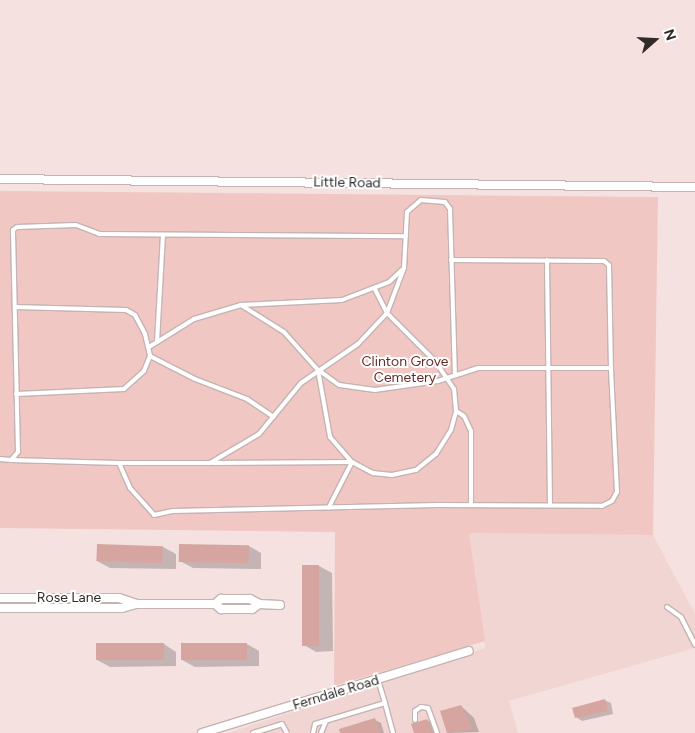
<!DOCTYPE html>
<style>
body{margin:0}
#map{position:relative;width:695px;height:733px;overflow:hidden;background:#f5e2e0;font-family:Figtree,sans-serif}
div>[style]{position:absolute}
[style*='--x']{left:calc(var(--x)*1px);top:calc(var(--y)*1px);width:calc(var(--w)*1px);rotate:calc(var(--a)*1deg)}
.built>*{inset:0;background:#f0d5d2}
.green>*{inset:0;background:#f0c7c3}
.shadow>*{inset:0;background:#0003}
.building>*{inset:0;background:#d6a5a0;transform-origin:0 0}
.roads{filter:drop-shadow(1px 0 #c5b3b1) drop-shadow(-1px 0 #c5b3b1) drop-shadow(0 1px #c5b3b1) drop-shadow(0 -1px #c5b3b1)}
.lane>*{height:4px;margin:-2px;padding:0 2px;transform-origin:2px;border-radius:2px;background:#fff}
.street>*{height:8px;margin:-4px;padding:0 4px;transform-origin:4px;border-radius:4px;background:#fff}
span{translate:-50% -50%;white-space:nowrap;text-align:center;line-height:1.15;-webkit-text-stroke:4px #fff;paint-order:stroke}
.street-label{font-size:14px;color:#312a29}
.park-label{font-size:14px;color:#652926}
.north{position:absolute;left:630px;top:15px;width:50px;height:50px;-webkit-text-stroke:4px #fff;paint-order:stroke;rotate:71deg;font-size:14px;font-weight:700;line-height:20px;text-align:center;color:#312a29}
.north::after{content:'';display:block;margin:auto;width:18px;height:22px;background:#312a29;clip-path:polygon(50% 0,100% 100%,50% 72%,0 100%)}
</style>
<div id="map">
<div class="built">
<div style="clip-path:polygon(469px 533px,653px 535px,695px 614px,695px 648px,509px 701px,518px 733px,228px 733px,485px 648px)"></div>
</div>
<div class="green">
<div style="clip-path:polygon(0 191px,658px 197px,653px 535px,469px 533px,485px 641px,334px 686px,335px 532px,0 528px)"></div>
</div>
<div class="shadow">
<div style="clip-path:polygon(98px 545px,163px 547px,176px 554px,176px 569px,110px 568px,97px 561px)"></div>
<div style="clip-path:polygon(249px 546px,261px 553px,261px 569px,193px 568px,180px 561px)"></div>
<div style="clip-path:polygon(319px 566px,332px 573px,333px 651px,316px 652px,304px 645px,303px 567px)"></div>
<div style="clip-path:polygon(164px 644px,176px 652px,176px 666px,110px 667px,97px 660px)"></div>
<div style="clip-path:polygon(247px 644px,259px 651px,259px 666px,195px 667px,182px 660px)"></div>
<div style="clip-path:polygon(604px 700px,611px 703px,613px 714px,582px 721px,576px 717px)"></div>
<div style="clip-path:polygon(461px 706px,474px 718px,479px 732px,448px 733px,442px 711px)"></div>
<div style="clip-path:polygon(375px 720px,381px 723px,384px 733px,342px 733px)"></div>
<div style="clip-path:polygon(427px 720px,433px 724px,436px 733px,415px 733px)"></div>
</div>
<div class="building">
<div style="left:97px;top:544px;width:66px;height:17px;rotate:2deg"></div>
<div style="left:179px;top:544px;width:70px;height:18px;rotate:1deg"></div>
<div style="left:302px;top:565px;width:17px;height:81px"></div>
<div style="left:96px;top:643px;width:68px;height:17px"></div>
<div style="left:247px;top:643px;width:17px;height:66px;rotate:90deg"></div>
<div style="clip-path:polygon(605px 699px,608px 711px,575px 718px,572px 708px)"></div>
<div style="clip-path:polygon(461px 705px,473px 729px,447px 733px,440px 711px)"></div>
<div style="clip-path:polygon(375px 718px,380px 733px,340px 733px,339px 729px)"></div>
<div style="clip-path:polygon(427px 719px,432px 733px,414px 733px,411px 724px)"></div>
</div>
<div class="roads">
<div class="lane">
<div style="--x:451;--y:260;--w:153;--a:0.4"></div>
<div style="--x:604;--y:261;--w:6;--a:39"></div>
<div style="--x:609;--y:265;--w:103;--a:88.9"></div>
<div style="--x:547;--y:260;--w:245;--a:89.3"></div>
<div style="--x:241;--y:305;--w:101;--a:-2.8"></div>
<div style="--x:342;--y:300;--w:50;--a:-21"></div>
<div style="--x:389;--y:282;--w:18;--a:-43"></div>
<div style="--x:15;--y:307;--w:111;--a:1.5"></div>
<div style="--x:126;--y:310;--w:10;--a:29"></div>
<div style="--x:135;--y:315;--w:21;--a:62"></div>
<div style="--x:145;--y:334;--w:23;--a:77"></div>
<div style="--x:150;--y:356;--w:16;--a:112"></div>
<div style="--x:144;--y:371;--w:27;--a:138"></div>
<div style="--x:124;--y:389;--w:108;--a:177.3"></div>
<div style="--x:157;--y:342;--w:107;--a:-86.8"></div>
<div style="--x:150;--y:356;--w:51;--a:27.1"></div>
<div style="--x:195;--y:379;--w:56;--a:21"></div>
<div style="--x:247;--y:399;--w:32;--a:34"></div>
<div style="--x:318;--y:370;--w:68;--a:79.8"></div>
<div style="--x:330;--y:437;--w:33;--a:49"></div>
<div style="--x:352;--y:462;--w:24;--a:28"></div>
<div style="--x:373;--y:473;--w:19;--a:6"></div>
<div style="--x:392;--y:475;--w:25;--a:-12"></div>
<div style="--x:416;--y:470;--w:26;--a:-39"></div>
<div style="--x:436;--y:454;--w:28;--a:-58"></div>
<div style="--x:451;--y:430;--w:20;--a:-75"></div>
<div style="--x:456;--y:411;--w:22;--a:-95"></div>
<div style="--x:454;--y:389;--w:34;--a:-124"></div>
<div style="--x:435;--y:361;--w:68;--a:-135"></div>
<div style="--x:387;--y:313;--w:27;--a:-117"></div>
<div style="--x:456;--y:411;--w:9;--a:32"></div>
<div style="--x:464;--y:416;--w:17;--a:65"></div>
<div style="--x:471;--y:431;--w:74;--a:90"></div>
<div style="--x:0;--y:459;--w:11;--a:5"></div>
<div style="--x:11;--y:460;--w:11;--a:-49"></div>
<div style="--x:18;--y:452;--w:222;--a:-91.3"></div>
<div style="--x:13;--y:230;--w:5;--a:-37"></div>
<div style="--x:17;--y:227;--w:59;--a:-1.9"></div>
<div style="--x:76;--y:225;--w:25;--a:21"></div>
<div style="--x:99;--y:234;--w:307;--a:0.4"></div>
<div style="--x:11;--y:460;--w:108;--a:1.6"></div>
<div style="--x:119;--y:463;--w:27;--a:66"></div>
<div style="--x:130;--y:488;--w:36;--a:48"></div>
<div style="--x:154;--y:515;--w:19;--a:-12"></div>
<div style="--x:173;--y:511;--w:264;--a:-1.3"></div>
<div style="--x:437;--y:505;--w:165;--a:0.3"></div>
<div style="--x:602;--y:506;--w:11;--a:-27"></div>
<div style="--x:612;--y:501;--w:10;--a:-61"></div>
<div style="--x:617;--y:492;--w:124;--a:-92.8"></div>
<div style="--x:611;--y:368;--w:133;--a:180"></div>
<div style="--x:478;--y:368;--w:42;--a:162"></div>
<div style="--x:438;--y:381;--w:64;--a:171.9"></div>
<div style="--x:375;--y:390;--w:36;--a:-172"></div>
<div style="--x:339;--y:385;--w:26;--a:-144"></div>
<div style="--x:318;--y:370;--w:51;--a:-131.8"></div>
<div style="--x:284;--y:332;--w:51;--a:-147.9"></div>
<div style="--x:241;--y:305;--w:49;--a:163.4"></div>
<div style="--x:194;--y:319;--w:53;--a:148.1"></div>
<div style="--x:119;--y:463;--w:91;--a:0"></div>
<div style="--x:210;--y:463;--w:57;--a:-30.6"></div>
<div style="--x:259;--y:434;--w:66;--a:-50.5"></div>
<div style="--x:301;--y:383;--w:69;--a:-34.4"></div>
<div style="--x:358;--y:344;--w:42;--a:-46.9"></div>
<div style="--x:387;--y:313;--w:48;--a:-69.3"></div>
<div style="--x:404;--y:268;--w:56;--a:-86.9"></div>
<div style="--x:407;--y:212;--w:18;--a:-41"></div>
<div style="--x:421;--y:200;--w:24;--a:5"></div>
<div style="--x:445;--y:202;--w:9;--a:54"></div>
<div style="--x:450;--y:209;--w:164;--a:88.3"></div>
<div style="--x:213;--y:463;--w:139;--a:-0.4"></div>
<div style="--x:352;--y:462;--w:51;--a:117.1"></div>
<div style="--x:667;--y:607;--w:17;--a:36"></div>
<div style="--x:681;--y:617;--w:31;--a:63"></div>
<div style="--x:378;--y:680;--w:24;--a:73"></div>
<div style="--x:415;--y:720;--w:9;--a:-90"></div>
<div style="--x:415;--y:711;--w:7;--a:-34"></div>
<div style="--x:421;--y:707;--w:7;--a:8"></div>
<div style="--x:428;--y:708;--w:27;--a:70"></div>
<div style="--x:253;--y:733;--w:30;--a:-17"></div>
<div style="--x:282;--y:724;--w:10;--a:61"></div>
<div style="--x:313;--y:733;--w:9;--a:-77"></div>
<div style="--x:315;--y:724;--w:73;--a:-16.7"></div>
<div style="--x:385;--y:703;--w:31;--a:75"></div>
<div style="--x:321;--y:733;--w:13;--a:-67"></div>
</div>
<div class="street">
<div style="--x:0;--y:179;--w:695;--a:0.66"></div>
<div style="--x:0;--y:598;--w:119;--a:0"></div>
<div style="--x:119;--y:598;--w:18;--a:19"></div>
<div style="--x:215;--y:604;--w:8;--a:-40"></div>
<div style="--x:221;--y:599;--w:29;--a:0"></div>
<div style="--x:250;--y:599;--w:10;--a:29"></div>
<div style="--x:259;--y:604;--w:21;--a:3"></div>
<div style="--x:0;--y:608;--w:122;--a:0"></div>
<div style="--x:122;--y:608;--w:15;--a:-16"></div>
<div style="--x:136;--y:604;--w:79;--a:0"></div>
<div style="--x:215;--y:604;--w:8;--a:40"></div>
<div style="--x:221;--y:609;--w:31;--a:0"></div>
<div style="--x:252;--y:609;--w:9;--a:-36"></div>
<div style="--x:202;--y:733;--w:279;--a:-17.1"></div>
</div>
</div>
<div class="street-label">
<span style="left:347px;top:183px;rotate:1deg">Little Road</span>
<span style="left:69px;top:598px">Rose Lane</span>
<span style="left:336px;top:693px;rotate:-17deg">Ferndale Road</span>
</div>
<div class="park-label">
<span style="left:405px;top:370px">Clinton Grove<br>Cemetery</span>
</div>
<div class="north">N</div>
</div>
